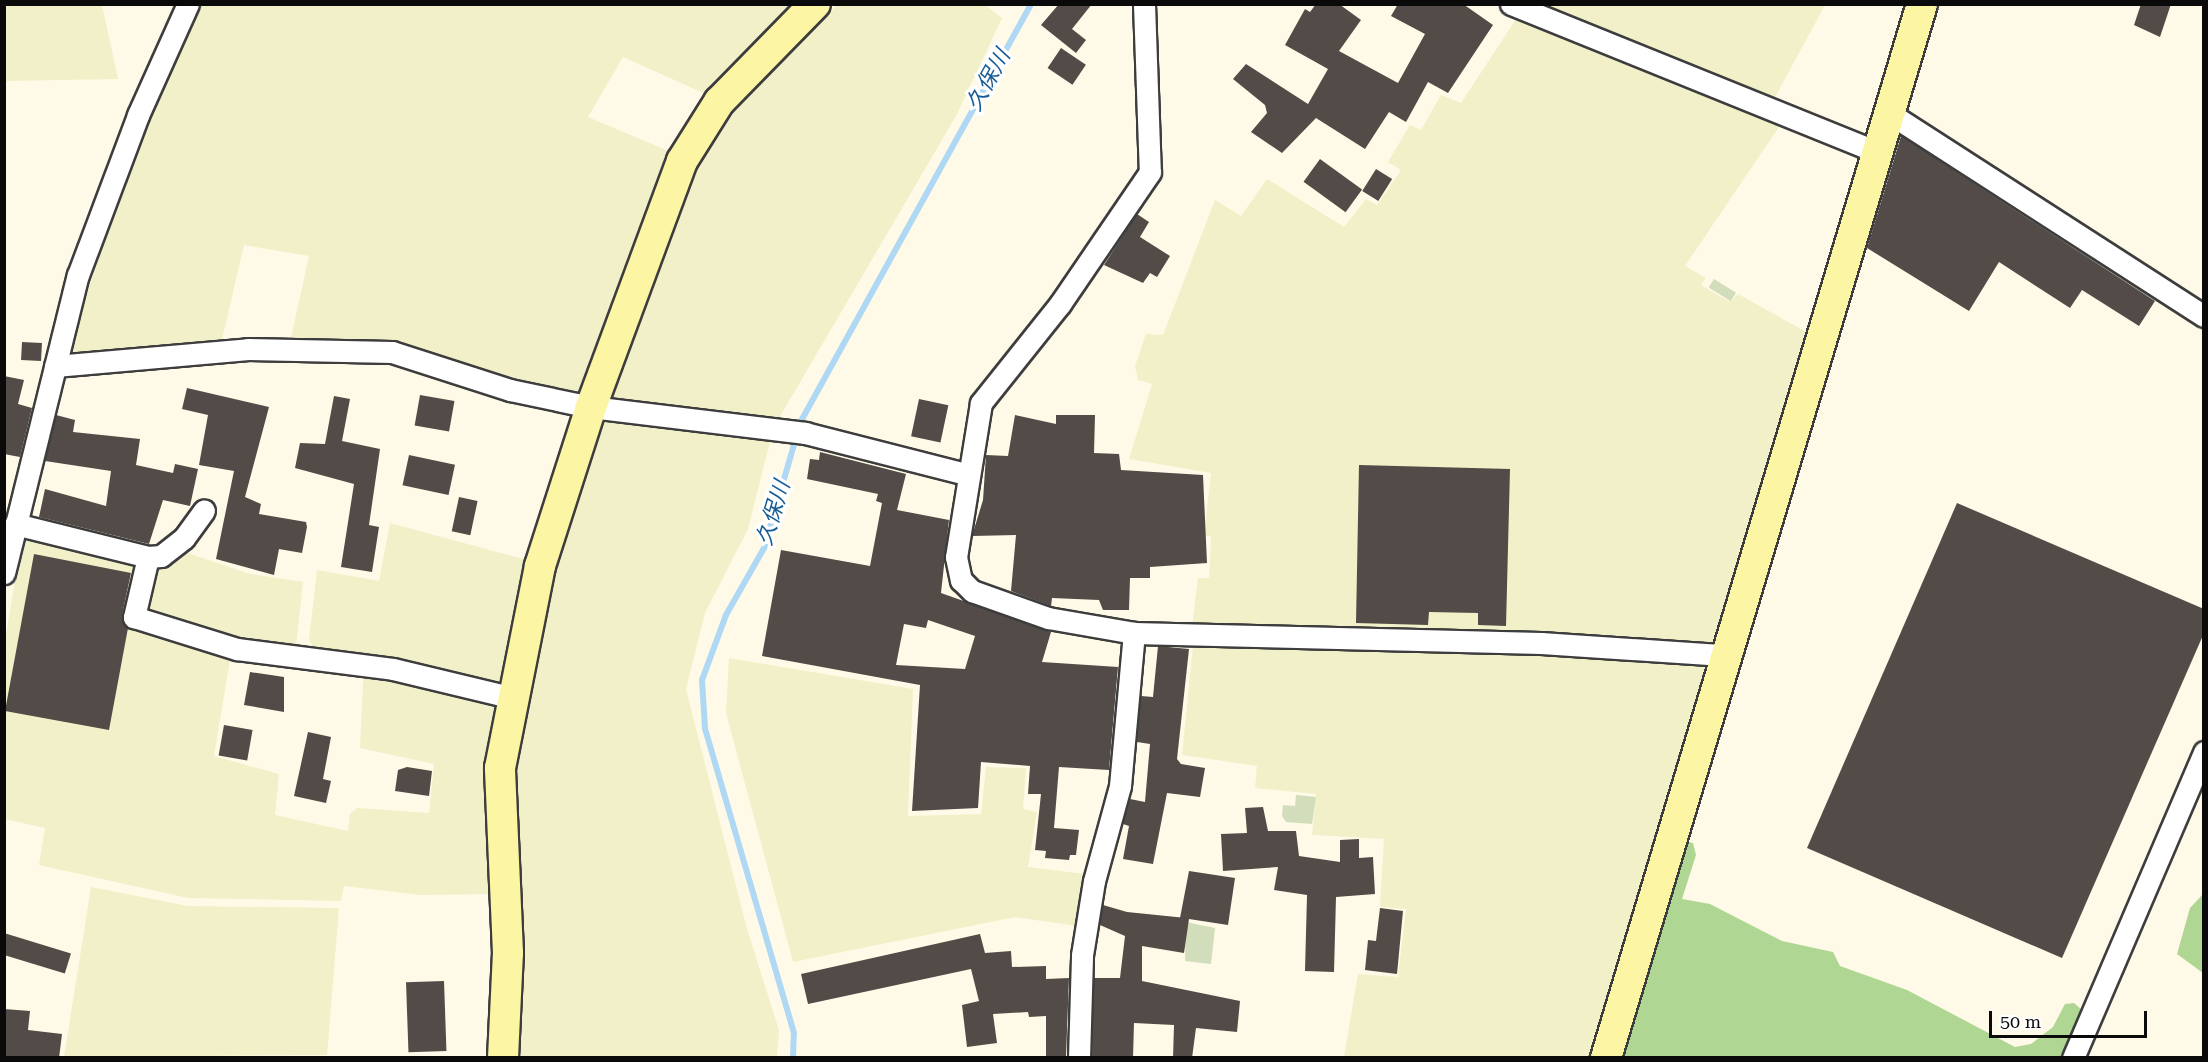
<!DOCTYPE html>
<meta charset="utf-8">
<style>
body{margin:0}
#map{position:relative;width:2208px;height:1062px;overflow:hidden;background:#fefae7;font-family:"Roboto Serif","Noto Sans JP",serif}
div>[style]{position:absolute}
[style*='--x']{left:calc(var(--x)*1px);top:calc(var(--y)*1px);width:calc(var(--w)*1px);rotate:calc(var(--a)*1deg)}
.farmland>*{inset:0;background:#f2f0c9}
.forest>*{inset:0;background:#afd693}
.cemetery>*{inset:0;background:#d1ddbb;transform-origin:0 0}
.stream>*{height:6px;margin:-3px;padding:0 3px;transform-origin:3px;border-radius:3px;background:#aed8f3}
.building>*{inset:0;background:#524b47;transform-origin:0 0}
.roads{filter:drop-shadow(2px 0 #3d3d3d) drop-shadow(-2px 0 #3d3d3d) drop-shadow(0 2px #3d3d3d) drop-shadow(0 -2px #3d3d3d)}
.street>*{height:21px;margin:-10.5px;padding:0 10.5px;transform-origin:10.5px;border-radius:10.5px;background:#fff}
.secondary>*{height:30px;margin:-15px;padding:0 15px;transform-origin:15px;border-radius:15px;background:#fcf5a4}
span{translate:-50% -50%;white-space:nowrap;text-align:center;line-height:1.15;-webkit-text-stroke:6px #fff;paint-order:stroke}
.water-label{font-size:22px;color:#195c96;font-style:italic}
.frame{position:absolute;inset:0;border:6px solid #0a0a0a;pointer-events:none}
.scale{position:absolute;left:1989px;top:1011px;width:158px;height:27px;box-sizing:border-box;border:3px solid #0a0a0a;border-top:0;padding-left:8px;font-size:18px;line-height:21px;white-space:nowrap;color:#0a0a0a;-webkit-text-stroke:4px #fff;paint-order:stroke}
</style>
<div id="map">
<div class="farmland">
<div style="clip-path:polygon(5px 4px,102px 5px,118px 79px,5px 81px)"></div>
<div style="clip-path:polygon(199px 5px,802px 5px,710px 96px,623px 57px,588px 117px,671px 152px,586px 391px,576px 395px,290px 342px,309px 256px,244px 245px,221px 344px,72px 356px,81px 311px,134px 154px)"></div>
<div style="clip-path:polygon(837px 5px,985px 5px,1002px 18px,956px 116px,778px 420px,616px 400px,611px 394px,689px 181px,744px 98px)"></div>
<div style="clip-path:polygon(1533px 5px,1825px 5px,1773px 101px)"></div>
<div style="clip-path:polygon(1518px 16px,1781px 124px,1685px 266px,1706px 278px,1701px 285px,1730px 302px,1738px 294px,1810px 334px,1721px 637px,1706px 647px,1192px 627px,1198px 578px,1209px 578px,1211px 536px,1204px 536px,1211px 473px,1129px 459px,1152px 384px,1138px 380px,1135px 366px,1146px 334px,1163px 335px,1215px 200px,1241px 216px,1267px 179px,1344px 227px,1366px 199px,1377px 205px,1401px 170px,1388px 162px,1410px 125px,1421px 130px,1441px 95px,1461px 103px)"></div>
<div style="clip-path:polygon(610px 417px,771px 438px,748px 529px,705px 613px,686px 689px,747px 929px,779px 1030px,777px 1057px,516px 1058px,524px 952px,515px 759px,549px 579px,603px 423px)"></div>
<div style="clip-path:polygon(390px 523px,527px 560px,502px 685px,318px 656px,309px 640px,317px 570px,379px 581px)"></div>
<div style="clip-path:polygon(23px 532px,139px 558px,131px 621px,231px 654px,214px 756px,279px 774px,275px 815px,348px 831px,350px 814px,357px 808px,429px 813px,434px 764px,360px 748px,363px 682px,368px 673px,493px 700px,499px 707px,494px 894px,420px 895px,344px 886px,341px 901px,188px 898px,39px 865px,45px 828px,5px 819px,5px 641px)"></div>
<div style="clip-path:polygon(179px 550px,250px 574px,303px 582px,296px 647px,291px 652px,145px 616px,151px 565px)"></div>
<div style="clip-path:polygon(1193px 645px,1507px 650px,1702px 663px,1711px 671px,1591px 1057px,1344px 1057px,1358px 974px,1398px 977px,1406px 909px,1380px 907px,1384px 839px,1312px 835px,1316px 794px,1255px 788px,1257px 766px,1182px 755px)"></div>
<div style="clip-path:polygon(729px 658px,913px 689px,908px 816px,981px 814px,986px 767px,1026px 768px,1023px 809px,1037px 812px,1028px 867px,1085px 874px,1077px 926px,1015px 917px,793px 962px,726px 713px)"></div>
<div style="clip-path:polygon(91px 887px,188px 906px,339px 908px,327px 1055px,64px 1057px)"></div>
</div>
<div class="forest">
<div style="clip-path:polygon(1684px 841px,1693px 843px,1696px 855px,1682px 899px,1710px 904px,1782px 941px,1833px 952px,1840px 966px,1907px 990px,2015px 1047px,2031px 1044px,2053px 1027px,2065px 1004px,2074px 1003px,2081px 1009px,2069px 1057px,1621px 1058px)"></div>
<div style="clip-path:polygon(2203px 894px,2203px 973px,2177px 954px,2190px 908px)"></div>
</div>
<div class="cemetery">
<div style="left:1714px;top:279px;width:26px;height:10px;rotate:32deg"></div>
<div style="clip-path:polygon(1296px 795px,1316px 797px,1312px 824px,1286px 822px,1282px 816px,1283px 805px,1295px 806px)"></div>
<div style="clip-path:polygon(1186px 922px,1215px 928px,1211px 964px,1185px 961px)"></div>
</div>
<div class="stream">
<div style="--x:793;--y:1058;--w:25;--a:-88"></div>
<div style="--x:794;--y:1033;--w:318;--a:-106.3"></div>
<div style="--x:705;--y:728;--w:48;--a:-93.6"></div>
<div style="--x:702;--y:680;--w:69;--a:-69.7"></div>
<div style="--x:726;--y:615;--w:77;--a:-60.4"></div>
<div style="--x:764;--y:548;--w:132;--a:-73.8"></div>
<div style="--x:801;--y:421;--w:476;--a:-61.1"></div>
</div>
<div class="building">
<div style="clip-path:polygon(1059px 4px,1092px 4px,1072px 29px,1086px 40px,1076px 53px,1041px 25px)"></div>
<div style="clip-path:polygon(1316px 4px,1339px 4px,1361px 20px,1339px 51px,1398px 83px,1425px 34px,1391px 16px,1398px 4px,1463px 4px,1493px 25px,1448px 93px,1428px 82px,1406px 122px,1389px 112px,1365px 149px,1316px 118px,1282px 153px,1251px 132px,1267px 113px,1265px 105px,1233px 79px,1246px 64px,1308px 104px,1328px 69px,1285px 45px,1305px 9px,1310px 12px)"></div>
<div style="clip-path:polygon(2141px 4px,2171px 4px,2160px 37px,2134px 25px)"></div>
<div style="left:1061px;top:48px;width:30px;height:24px;rotate:34deg"></div>
<div style="clip-path:polygon(1901px 136px,2155px 301px,2139px 326px,2082px 290px,2070px 308px,1999px 262px,1969px 311px,1867px 248px)"></div>
<div style="left:1320px;top:159px;width:52px;height:28px;rotate:36deg"></div>
<div style="left:1376px;top:169px;width:19px;height:26px;rotate:32deg"></div>
<div style="clip-path:polygon(1137px 214px,1149px 222px,1140px 237px,1170px 256px,1157px 277px,1150px 273px,1143px 283px,1104px 265px)"></div>
<div style="left:22px;top:342px;width:20px;height:18px;rotate:3deg"></div>
<div style="clip-path:polygon(4px 376px,24px 380px,18px 404px,32px 408px,20px 457px,4px 454px)"></div>
<div style="clip-path:polygon(187px 388px,269px 407px,245px 497px,261px 504px,259px 514px,306px 522px,307px 527px,302px 553px,279px 549px,274px 575px,216px 559px,234px 471px,199px 465px,208px 415px,182px 409px)"></div>
<div style="left:420px;top:395px;width:35px;height:31px;rotate:10deg"></div>
<div style="clip-path:polygon(334px 396px,350px 399px,342px 441px,380px 449px,369px 525px,379px 527px,372px 572px,341px 567px,354px 484px,295px 468px,300px 443px,325px 444px)"></div>
<div style="left:919px;top:399px;width:30px;height:38px;rotate:12deg"></div>
<div style="clip-path:polygon(56px 415px,75px 420px,73px 432px,140px 439px,136px 465px,173px 473px,175px 464px,198px 469px,190px 506px,163px 500px,149px 544px,39px 517px,45px 489px,106px 506px,111px 471px,45px 461px)"></div>
<div style="clip-path:polygon(1015px 415px,1056px 424px,1056px 415px,1095px 415px,1094px 453px,1119px 454px,1121px 470px,1203px 475px,1207px 563px,1150px 567px,1150px 578px,1130px 578px,1129px 610px,1103px 610px,1099px 600px,1052px 598px,1051px 606px,1011px 591px,1016px 535px,972px 536px,983px 500px,986px 455px,1008px 456px)"></div>
<div style="clip-path:polygon(evenodd,820px 452px,906px 474px,897px 510px,949px 520px,941px 593px,1051px 632px,1042px 662px,1118px 667px,1109px 770px,1059px 767px,1054px 828px,1079px 830px,1076px 855px,1070px 855px,1069px 860px,1045px 858px,1046px 851px,1035px 850px,1041px 794px,1028px 794px,1030px 766px,981px 762px,978px 808px,912px 811px,920px 685px,762px 656px,781px 550px,870px 566px,882px 503px,876px 501px,878px 494px,807px 479px,810px 459px,819px 460px,820px 452px,928px 620px,975px 636px,965px 669px,896px 665px,904px 624px,926px 628px,928px 620px)"></div>
<div style="left:409px;top:455px;width:47px;height:31px;rotate:12deg"></div>
<div style="clip-path:polygon(1359px 465px,1510px 469px,1506px 626px,1478px 625px,1478px 613px,1429px 612px,1428px 625px,1356px 623px)"></div>
<div style="left:459px;top:497px;width:19px;height:35px;rotate:12deg"></div>
<div style="clip-path:polygon(1957px 503px,2204px 609px,2204px 633px,2062px 958px,1807px 848px)"></div>
<div style="clip-path:polygon(34px 554px,131px 573px,122px 615px,128px 628px,109px 730px,5px 711px)"></div>
<div style="clip-path:polygon(1158px 646px,1189px 649px,1177px 759px,1181px 764px,1205px 768px,1200px 797px,1167px 793px,1153px 864px,1123px 859px,1129px 826px,1123px 824px,1130px 799px,1145px 802px,1150px 744px,1137px 742px,1141px 696px,1153px 697px)"></div>
<div style="clip-path:polygon(250px 672px,284px 677px,284px 712px,244px 705px)"></div>
<div style="left:224px;top:725px;width:29px;height:31px;rotate:10deg"></div>
<div style="clip-path:polygon(308px 732px,331px 737px,323px 779px,331px 781px,326px 803px,294px 796px)"></div>
<div style="clip-path:polygon(407px 767px,432px 771px,429px 796px,395px 791px,398px 770px)"></div>
<div style="clip-path:polygon(1263px 807px,1268px 831px,1296px 831px,1299px 856px,1340px 862px,1340px 840px,1359px 839px,1359px 858px,1373px 857px,1375px 894px,1336px 897px,1334px 972px,1305px 971px,1307px 895px,1274px 890px,1278px 867px,1223px 871px,1221px 834px,1247px 833px,1245px 808px)"></div>
<div style="clip-path:polygon(1189px 871px,1235px 878px,1228px 925px,1189px 919px,1184px 953px,1142px 946px,1142px 981px,1240px 1001px,1237px 1032px,1196px 1028px,1192px 1058px,1173px 1058px,1174px 1025px,1134px 1023px,1133px 1058px,1092px 1058px,1094px 978px,1120px 978px,1125px 936px,1100px 925px,1103px 905px,1127px 912px,1186px 918px,1180px 918px)"></div>
<div style="clip-path:polygon(1380px 908px,1403px 911px,1397px 974px,1365px 970px,1368px 940px,1376px 941px)"></div>
<div style="left:4px;top:933px;width:70px;height:21px;rotate:17deg"></div>
<div style="clip-path:polygon(980px 934px,985px 953px,1011px 951px,1012px 967px,1046px 966px,1046px 979px,1069px 978px,1066px 1057px,1046px 1057px,1046px 1016px,1029px 1017px,1028px 1012px,993px 1014px,997px 1043px,967px 1047px,962px 1005px,979px 1001px,971px 969px,808px 1004px,801px 974px)"></div>
<div style="left:444px;top:981px;width:70px;height:38px;rotate:88deg"></div>
<div style="clip-path:polygon(4px 1009px,30px 1011px,28px 1030px,62px 1034px,59px 1058px,4px 1058px)"></div>
</div>
<div class="roads">
<div class="street">
<div style="--x:1144;--y:4;--w:168;--a:88"></div>
<div style="--x:1150;--y:172;--w:160;--a:124.3"></div>
<div style="--x:1060;--y:304;--w:127;--a:128.6"></div>
<div style="--x:981;--y:403;--w:156;--a:99.2"></div>
<div style="--x:956;--y:557;--w:24;--a:78"></div>
<div style="--x:961;--y:580;--w:16;--a:45"></div>
<div style="--x:972;--y:591;--w:81;--a:19.6"></div>
<div style="--x:1048;--y:618;--w:87;--a:9.9"></div>
<div style="--x:1134;--y:633;--w:407;--a:1.4"></div>
<div style="--x:1541;--y:643;--w:183;--a:3.8"></div>
<div style="--x:1511;--y:4;--w:395;--a:22"></div>
<div style="--x:1889;--y:113;--w:375;--a:32.8"></div>
<div style="--x:55;--y:366;--w:194;--a:-5"></div>
<div style="--x:248;--y:349;--w:144;--a:1.2"></div>
<div style="--x:392;--y:352;--w:124;--a:17.9"></div>
<div style="--x:510;--y:390;--w:83;--a:11.9"></div>
<div style="--x:591;--y:407;--w:216;--a:6.9"></div>
<div style="--x:805;--y:433;--w:166;--a:14.3"></div>
<div style="--x:15;--y:524;--w:137;--a:13.9"></div>
<div style="--x:148;--y:557;--w:13;--a:-4"></div>
<div style="--x:161;--y:556;--w:29;--a:-38"></div>
<div style="--x:184;--y:538;--w:34;--a:-54"></div>
<div style="--x:148;--y:557;--w:62;--a:103.1"></div>
<div style="--x:134;--y:617;--w:108;--a:17.3"></div>
<div style="--x:237;--y:649;--w:157;--a:7.3"></div>
<div style="--x:393;--y:669;--w:120;--a:13.5"></div>
<div style="--x:4;--y:573;--w:307;--a:-76.1"></div>
<div style="--x:78;--y:275;--w:171;--a:-69.4"></div>
<div style="--x:138;--y:115;--w:122;--a:-65.8"></div>
<div style="--x:1079;--y:1058;--w:103;--a:-88.3"></div>
<div style="--x:1082;--y:955;--w:75;--a:-80.8"></div>
<div style="--x:1094;--y:881;--w:98;--a:-74.7"></div>
<div style="--x:1120;--y:786;--w:154;--a:-84.8"></div>
<div style="--x:2073;--y:1058;--w:333;--a:-66.8"></div>
</div>
<div class="secondary">
<div style="--x:503;--y:1058;--w:105;--a:-87.3"></div>
<div style="--x:508;--y:953;--w:185;--a:-92.5"></div>
<div style="--x:500;--y:768;--w:206;--a:-78.8"></div>
<div style="--x:540;--y:566;--w:167;--a:-72.2"></div>
<div style="--x:591;--y:407;--w:262;--a:-69.7"></div>
<div style="--x:682;--y:161;--w:70;--a:-57.9"></div>
<div style="--x:719;--y:102;--w:137;--a:-45.6"></div>
<div style="--x:1606;--y:1058;--w:1100;--a:-73.31"></div>
</div>
</div>
<div class="water-label">
<span style="left:988px;top:80px;rotate:-61deg">久保川</span>
<span style="left:773px;top:513px;rotate:-73deg">久保川</span>
</div>
<div class="frame"></div>
<div class="scale">50 m</div>
</div>
